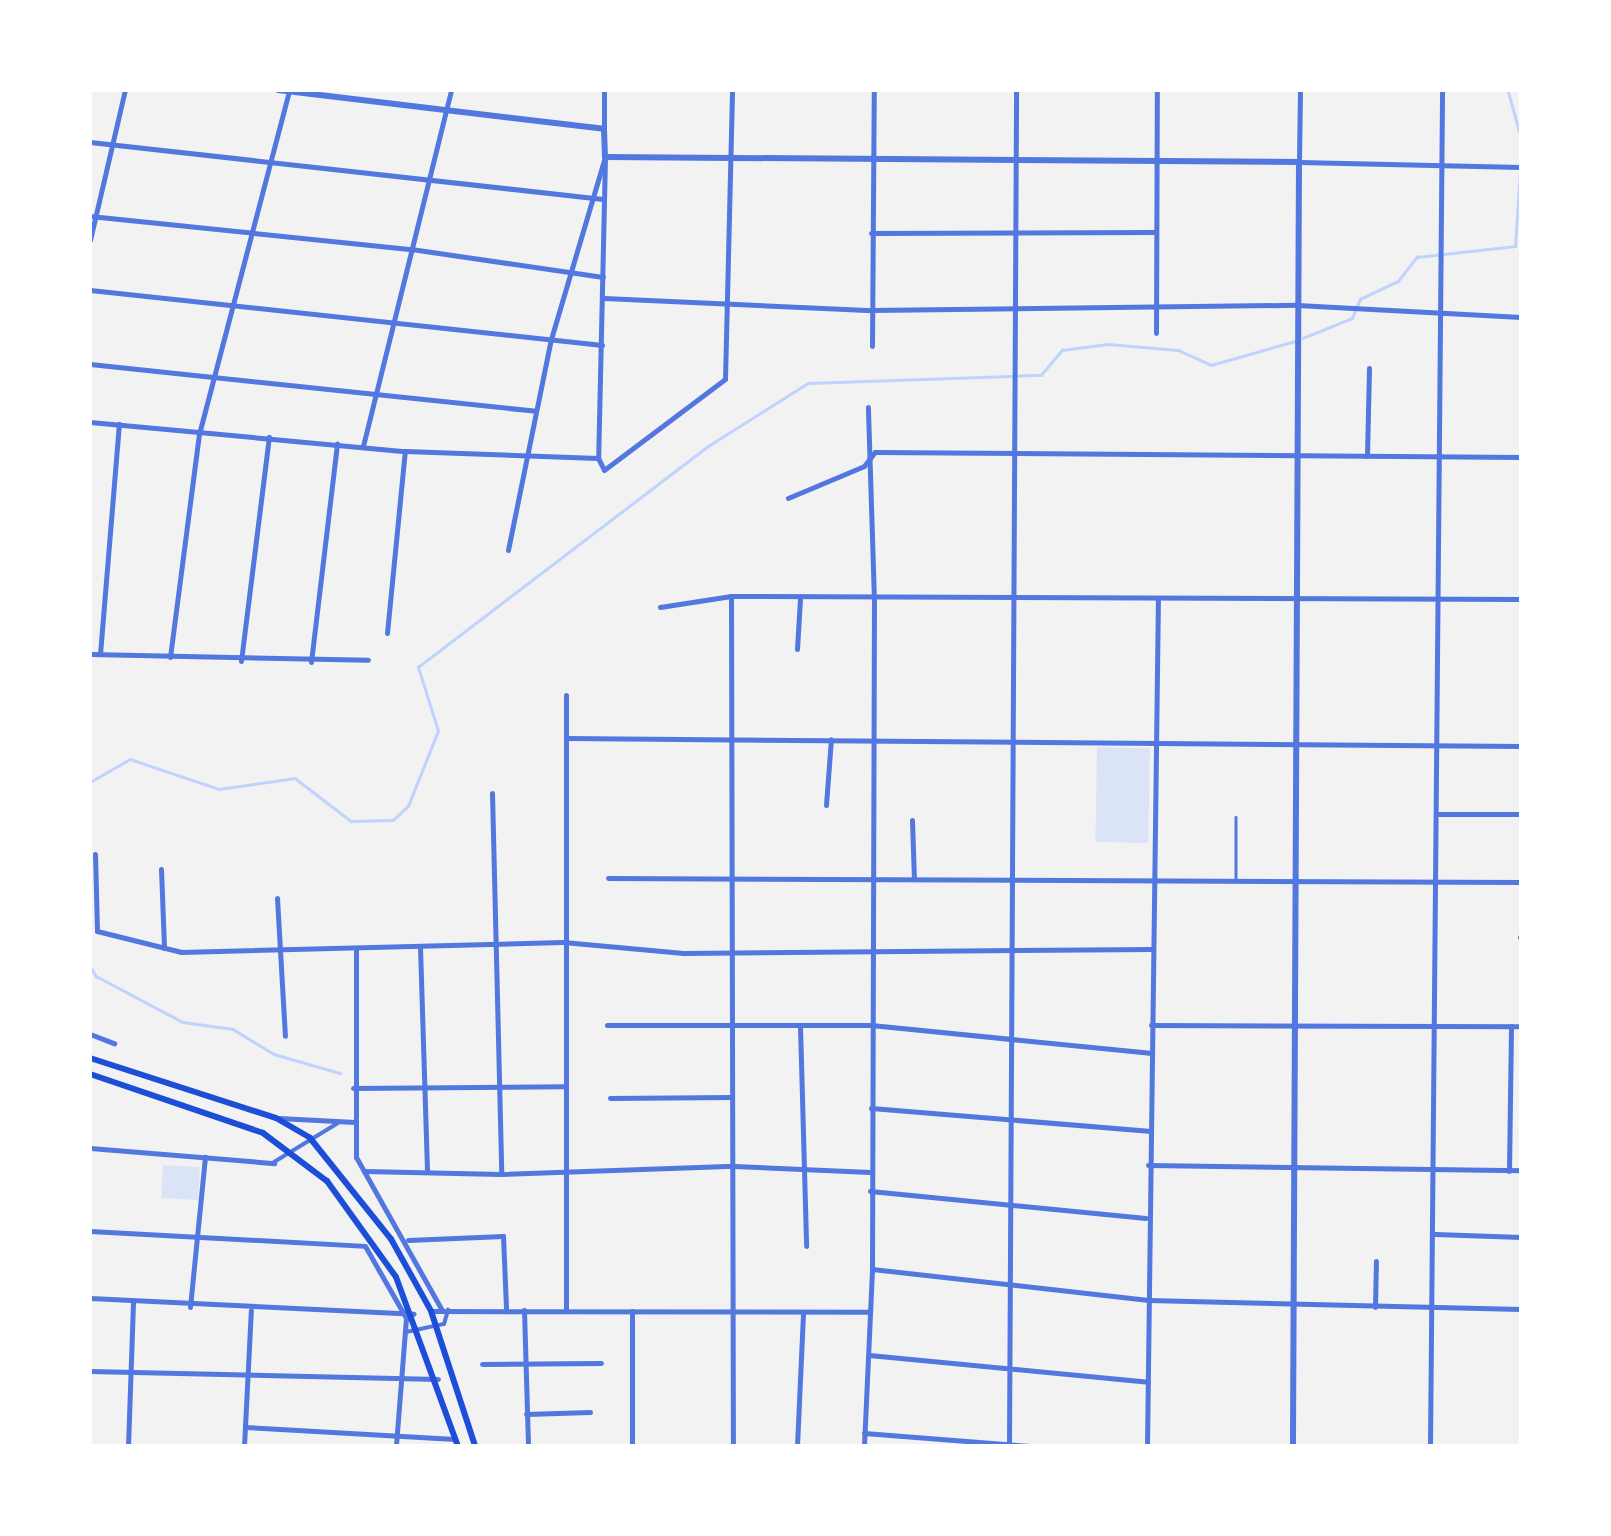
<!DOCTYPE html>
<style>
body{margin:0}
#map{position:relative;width:1611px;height:1536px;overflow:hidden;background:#f2f2f2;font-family:"PT Sans Narrow",sans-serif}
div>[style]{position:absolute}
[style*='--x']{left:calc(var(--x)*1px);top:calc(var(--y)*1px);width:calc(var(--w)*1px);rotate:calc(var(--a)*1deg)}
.green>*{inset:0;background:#dbe4f7;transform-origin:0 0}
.stream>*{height:2.5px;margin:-1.25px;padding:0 1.25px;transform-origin:1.25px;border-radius:1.25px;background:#bfd3fe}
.service>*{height:2.5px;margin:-1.25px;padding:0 1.25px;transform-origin:1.25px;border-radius:1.25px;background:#5277de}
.pedestrian>*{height:4px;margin:-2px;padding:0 2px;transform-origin:2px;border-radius:2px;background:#5277de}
.minor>*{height:5px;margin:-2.5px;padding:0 2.5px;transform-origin:2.5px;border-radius:2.5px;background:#5277de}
.tertiary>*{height:6px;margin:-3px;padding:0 3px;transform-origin:3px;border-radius:3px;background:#5277de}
.secondary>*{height:6px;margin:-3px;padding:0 3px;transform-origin:3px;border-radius:3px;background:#1d4ed8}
span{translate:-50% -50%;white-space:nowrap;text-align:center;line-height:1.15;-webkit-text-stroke:9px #fff;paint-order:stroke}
.frame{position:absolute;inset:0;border:92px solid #fff;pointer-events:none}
</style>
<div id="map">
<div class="green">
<div style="left:1097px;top:747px;width:53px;height:95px;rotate:1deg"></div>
<div style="left:163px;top:1165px;width:37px;height:33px;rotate:3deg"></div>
</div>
<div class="stream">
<div style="--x:1508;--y:90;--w:49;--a:74.5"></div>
<div style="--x:1303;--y:338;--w:53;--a:-22.2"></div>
<div style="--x:1352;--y:318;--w:21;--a:-67"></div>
<div style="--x:1360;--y:299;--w:42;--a:-25.3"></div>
<div style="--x:1398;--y:281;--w:31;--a:-52"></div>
<div style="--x:1417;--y:257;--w:99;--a:-6.4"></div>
<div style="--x:1515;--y:246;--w:88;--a:-86.1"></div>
<div style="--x:90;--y:782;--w:46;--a:-29.9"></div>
<div style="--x:130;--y:759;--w:94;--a:18.6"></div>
<div style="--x:219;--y:789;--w:77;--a:-8.2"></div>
<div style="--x:295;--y:778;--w:71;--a:37.5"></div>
<div style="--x:351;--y:821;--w:42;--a:-1.4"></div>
<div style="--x:393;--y:820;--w:21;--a:-43"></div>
<div style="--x:408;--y:806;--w:81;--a:-68.2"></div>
<div style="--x:438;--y:731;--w:67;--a:-107.4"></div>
<div style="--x:418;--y:667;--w:365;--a:-37.3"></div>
<div style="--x:708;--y:446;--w:118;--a:-32.2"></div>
<div style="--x:808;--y:383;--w:233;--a:-2"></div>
<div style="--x:1041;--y:375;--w:33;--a:-50"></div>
<div style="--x:1062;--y:350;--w:46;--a:-7.4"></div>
<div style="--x:1108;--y:344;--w:70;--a:4.9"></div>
<div style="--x:1178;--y:350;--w:36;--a:24"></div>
<div style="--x:1211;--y:365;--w:87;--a:-15.9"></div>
<div style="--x:90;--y:966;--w:12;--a:59"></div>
<div style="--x:96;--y:976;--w:98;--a:27.9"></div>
<div style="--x:183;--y:1022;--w:50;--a:8"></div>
<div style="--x:233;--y:1029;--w:48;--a:31.4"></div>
<div style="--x:274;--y:1054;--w:69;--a:16.1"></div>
</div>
<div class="service">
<div style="--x:1236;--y:817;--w:63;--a:90"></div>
</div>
<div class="pedestrian">
<div style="--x:274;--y:1162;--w:75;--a:-31.4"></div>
<div style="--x:406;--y:1332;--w:39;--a:-12"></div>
<div style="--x:444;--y:1324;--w:15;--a:-74"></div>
</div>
<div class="minor">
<div style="--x:1300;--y:90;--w:72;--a:90.8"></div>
<div style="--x:1299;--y:162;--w:222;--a:1.3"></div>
<div style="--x:604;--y:129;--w:39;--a:-90"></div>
<div style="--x:90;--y:142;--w:516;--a:6.34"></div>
<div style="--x:605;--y:157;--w:301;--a:91.3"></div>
<div style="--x:598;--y:458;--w:13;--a:63"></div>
<div style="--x:604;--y:470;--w:151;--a:-36.9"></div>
<div style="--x:725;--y:379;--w:289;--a:-88.6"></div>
<div style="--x:90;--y:216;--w:323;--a:5.9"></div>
<div style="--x:411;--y:249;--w:194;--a:8.3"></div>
<div style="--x:871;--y:233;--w:284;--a:-0.2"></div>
<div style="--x:90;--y:240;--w:154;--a:-76.9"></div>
<div style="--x:90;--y:290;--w:515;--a:6.13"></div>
<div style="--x:604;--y:298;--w:268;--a:2.6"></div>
<div style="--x:872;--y:310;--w:425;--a:-0.7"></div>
<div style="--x:1297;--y:305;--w:224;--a:3.1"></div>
<div style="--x:1156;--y:333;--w:243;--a:-89.8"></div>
<div style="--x:872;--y:346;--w:256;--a:-89.6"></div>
<div style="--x:90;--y:364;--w:448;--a:6"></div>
<div style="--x:90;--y:422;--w:316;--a:5.3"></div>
<div style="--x:405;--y:451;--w:193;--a:2.1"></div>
<div style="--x:363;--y:446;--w:367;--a:-76.1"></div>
<div style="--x:1367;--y:456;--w:88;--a:-88.7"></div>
<div style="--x:788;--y:498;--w:82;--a:-22.8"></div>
<div style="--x:864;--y:466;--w:18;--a:-52"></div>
<div style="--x:875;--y:452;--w:646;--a:0.44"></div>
<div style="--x:508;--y:550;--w:215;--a:-78.5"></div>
<div style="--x:551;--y:339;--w:187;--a:-73.5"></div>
<div style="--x:731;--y:596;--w:850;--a:89.87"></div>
<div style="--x:660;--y:607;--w:72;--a:-8.8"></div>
<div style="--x:731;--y:596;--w:790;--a:0.22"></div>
<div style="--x:387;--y:633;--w:183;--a:-84.4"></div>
<div style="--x:797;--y:649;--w:50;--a:-86.6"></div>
<div style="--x:90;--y:654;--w:278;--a:1.2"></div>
<div style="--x:100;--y:654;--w:231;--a:-85.3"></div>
<div style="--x:170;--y:657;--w:225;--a:-82.6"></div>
<div style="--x:199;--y:434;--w:354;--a:-75.3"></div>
<div style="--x:241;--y:661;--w:226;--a:-82.9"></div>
<div style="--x:311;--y:662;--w:220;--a:-83.2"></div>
<div style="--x:566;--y:738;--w:955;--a:0.48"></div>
<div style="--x:492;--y:793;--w:381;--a:88.6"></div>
<div style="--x:826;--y:805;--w:66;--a:-85.7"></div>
<div style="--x:1439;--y:814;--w:82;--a:0"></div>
<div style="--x:912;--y:820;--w:59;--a:88.1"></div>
<div style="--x:95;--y:854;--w:77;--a:88.5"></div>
<div style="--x:97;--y:931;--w:87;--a:14"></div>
<div style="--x:181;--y:952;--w:382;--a:-1.5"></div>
<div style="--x:563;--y:942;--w:121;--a:5.2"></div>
<div style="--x:683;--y:953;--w:470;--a:-0.5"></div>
<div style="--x:161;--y:869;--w:79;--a:87.8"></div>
<div style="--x:608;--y:878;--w:913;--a:0.25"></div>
<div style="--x:277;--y:898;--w:138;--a:86.7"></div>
<div style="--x:1520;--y:937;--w:1;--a:0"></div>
<div style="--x:420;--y:947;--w:223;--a:88.2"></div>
<div style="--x:356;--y:948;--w:209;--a:90"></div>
<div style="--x:356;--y:1157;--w:176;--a:60.7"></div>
<div style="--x:607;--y:1025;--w:264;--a:0"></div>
<div style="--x:871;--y:1025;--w:280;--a:5.7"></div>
<div style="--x:1151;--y:1025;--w:370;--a:0.2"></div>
<div style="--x:800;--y:1026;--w:220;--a:88.4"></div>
<div style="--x:90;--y:1034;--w:26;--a:21"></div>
<div style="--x:353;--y:1088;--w:212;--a:-0.5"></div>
<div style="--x:610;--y:1098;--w:122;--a:-0.5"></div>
<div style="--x:871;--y:1108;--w:281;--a:4.7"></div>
<div style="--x:279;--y:1118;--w:76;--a:3"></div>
<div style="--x:90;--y:1148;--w:185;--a:4.7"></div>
<div style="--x:1148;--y:1165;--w:373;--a:0.8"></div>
<div style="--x:364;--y:1171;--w:137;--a:1.3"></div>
<div style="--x:501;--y:1174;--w:233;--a:-2"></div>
<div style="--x:734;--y:1166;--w:136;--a:2.5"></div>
<div style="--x:1509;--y:1171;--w:145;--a:-89.2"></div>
<div style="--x:870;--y:1191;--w:277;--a:5.6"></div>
<div style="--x:90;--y:1231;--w:275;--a:3.1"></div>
<div style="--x:365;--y:1246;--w:83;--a:60.3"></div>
<div style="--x:406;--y:1318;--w:128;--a:94.5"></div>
<div style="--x:1435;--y:1234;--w:86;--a:2"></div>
<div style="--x:408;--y:1240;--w:95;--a:-2.4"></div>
<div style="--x:503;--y:1236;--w:73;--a:87.6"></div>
<div style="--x:872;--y:1269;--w:278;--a:6.4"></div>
<div style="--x:1148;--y:1300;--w:373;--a:1.4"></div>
<div style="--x:90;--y:1298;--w:324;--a:2.8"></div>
<div style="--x:190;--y:1307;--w:151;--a:-84.3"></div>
<div style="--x:1375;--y:1307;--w:46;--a:-88.8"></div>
<div style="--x:524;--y:1310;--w:136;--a:88.3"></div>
<div style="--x:566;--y:1310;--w:615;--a:-90"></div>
<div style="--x:431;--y:1311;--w:439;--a:0.1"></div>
<div style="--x:869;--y:1355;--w:280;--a:5.5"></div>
<div style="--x:482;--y:1364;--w:119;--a:-0.5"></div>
<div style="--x:90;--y:1371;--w:348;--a:1.3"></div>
<div style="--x:526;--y:1414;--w:64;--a:-1.8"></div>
<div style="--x:245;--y:1427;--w:210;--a:3.3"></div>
<div style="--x:864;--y:1433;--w:167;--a:4.5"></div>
<div style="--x:128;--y:1446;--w:145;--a:-88"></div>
<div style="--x:244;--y:1446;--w:136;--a:-87.1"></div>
<div style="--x:632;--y:1446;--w:135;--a:-90"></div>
<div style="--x:797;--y:1446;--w:134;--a:-87.4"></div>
<div style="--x:864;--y:1446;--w:177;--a:-87.4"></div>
<div style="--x:872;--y:1269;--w:668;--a:-89.83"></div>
<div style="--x:874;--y:601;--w:194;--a:-91.8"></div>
<div style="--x:1009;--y:1446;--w:1356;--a:-89.7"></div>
<div style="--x:1147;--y:1446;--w:846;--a:-89.26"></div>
<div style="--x:1430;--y:1446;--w:1356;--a:-89.49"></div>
</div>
<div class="tertiary">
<div style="--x:278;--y:90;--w:328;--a:6.8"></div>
<div style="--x:604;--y:129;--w:28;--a:88"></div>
<div style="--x:605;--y:157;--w:694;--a:0.41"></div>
<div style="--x:1299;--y:162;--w:1284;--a:90.27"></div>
</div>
<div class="secondary">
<div style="--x:90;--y:1058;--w:195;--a:17.9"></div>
<div style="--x:276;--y:1118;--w:39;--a:30"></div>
<div style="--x:310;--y:1138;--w:129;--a:51.3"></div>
<div style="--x:391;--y:1239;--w:82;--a:60.9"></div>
<div style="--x:431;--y:1311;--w:142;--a:71.9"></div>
<div style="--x:90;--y:1074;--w:183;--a:18.8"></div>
<div style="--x:263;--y:1133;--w:80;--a:36.9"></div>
<div style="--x:327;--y:1181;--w:118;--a:54.3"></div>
<div style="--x:396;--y:1277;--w:180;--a:69.9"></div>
</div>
<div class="frame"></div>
</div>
